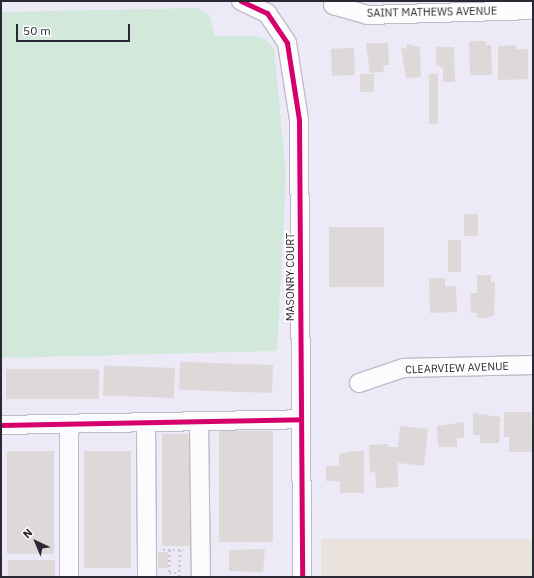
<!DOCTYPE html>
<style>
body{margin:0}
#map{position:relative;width:534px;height:578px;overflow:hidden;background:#eceaf6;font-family:"IBM Plex Sans",sans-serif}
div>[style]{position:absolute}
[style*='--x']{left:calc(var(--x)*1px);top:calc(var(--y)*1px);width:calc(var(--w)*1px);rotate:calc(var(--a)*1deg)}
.industrial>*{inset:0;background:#eae2dd;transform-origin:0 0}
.green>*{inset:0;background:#d2e8da}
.building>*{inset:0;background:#ded8d9;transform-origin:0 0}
.path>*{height:2.5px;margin-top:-1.25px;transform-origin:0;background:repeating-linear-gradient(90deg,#cbcacf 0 2px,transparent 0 5px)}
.roads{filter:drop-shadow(1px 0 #bebcc7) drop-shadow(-1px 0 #bebcc7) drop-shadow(0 1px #bebcc7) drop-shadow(0 -1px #bebcc7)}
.minor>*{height:18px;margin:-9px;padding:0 9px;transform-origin:9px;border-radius:9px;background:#fcfcfe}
.cycleway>*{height:5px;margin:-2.5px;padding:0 2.5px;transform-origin:2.5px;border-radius:2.5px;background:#d6006c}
span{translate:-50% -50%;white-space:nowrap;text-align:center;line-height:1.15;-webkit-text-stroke:3.5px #fff;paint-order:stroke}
.street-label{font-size:11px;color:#2a2832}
.frame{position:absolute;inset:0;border:2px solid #2a2832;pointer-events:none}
.north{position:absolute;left:16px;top:522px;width:40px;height:40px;-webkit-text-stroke:3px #fff;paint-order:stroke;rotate:316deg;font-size:11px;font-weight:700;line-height:16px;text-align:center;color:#2a2832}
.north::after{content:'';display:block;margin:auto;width:14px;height:18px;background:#2a2832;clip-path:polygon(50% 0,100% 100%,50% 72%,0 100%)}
.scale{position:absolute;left:16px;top:24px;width:114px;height:18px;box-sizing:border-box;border:2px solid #2a2832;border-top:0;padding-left:5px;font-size:12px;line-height:14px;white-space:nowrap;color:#2a2832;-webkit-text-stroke:3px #fff;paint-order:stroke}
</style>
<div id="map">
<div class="industrial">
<div style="left:533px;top:539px;width:38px;height:212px;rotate:90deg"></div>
</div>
<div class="green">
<div style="clip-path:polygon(197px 8px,209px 15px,215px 36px,253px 36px,265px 39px,274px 49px,286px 175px,277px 351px,1px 358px,1px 12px)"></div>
</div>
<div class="building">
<div style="clip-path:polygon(469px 41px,486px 41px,486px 45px,491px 45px,492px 75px,470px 75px)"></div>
<div style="clip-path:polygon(366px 43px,388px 43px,389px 65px,383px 65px,384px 72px,370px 73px)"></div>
<div style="clip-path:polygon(407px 44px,420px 47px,421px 77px,406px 78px,401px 48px,407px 48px)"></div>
<div style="clip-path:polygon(516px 45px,516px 49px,528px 49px,528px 79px,498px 80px,498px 46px)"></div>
<div style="clip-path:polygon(436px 47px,454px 47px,455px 82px,443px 82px,443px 68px,436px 65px)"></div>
<div style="left:354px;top:48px;width:27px;height:23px;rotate:88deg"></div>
<div style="left:360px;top:74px;width:14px;height:18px"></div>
<div style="left:429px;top:74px;width:9px;height:50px"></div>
<div style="left:464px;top:214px;width:14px;height:22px"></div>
<div style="left:329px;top:227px;width:55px;height:60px"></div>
<div style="left:448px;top:240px;width:13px;height:32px"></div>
<div style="clip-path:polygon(477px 275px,491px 275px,491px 282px,495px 282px,494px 315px,487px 318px,477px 318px,477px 313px,471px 313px,470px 293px,477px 293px)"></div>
<div style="clip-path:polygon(429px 278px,445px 278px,445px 287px,456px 286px,457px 312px,430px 313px)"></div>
<div style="left:273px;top:365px;width:28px;height:93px;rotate:92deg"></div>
<div style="left:175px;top:368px;width:30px;height:71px;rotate:92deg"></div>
<div style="left:99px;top:369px;width:30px;height:93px;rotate:90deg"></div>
<div style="clip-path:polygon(504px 412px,531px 412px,532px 452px,509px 452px,509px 437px,504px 437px)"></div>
<div style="clip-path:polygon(473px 413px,500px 417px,499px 443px,480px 443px,480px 435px,473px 435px)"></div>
<div style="clip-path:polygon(464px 422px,464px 438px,457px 438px,457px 447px,438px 447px,437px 426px)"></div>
<div style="left:400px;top:426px;width:28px;height:37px;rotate:6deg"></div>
<div style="left:219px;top:431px;width:54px;height:111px"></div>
<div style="left:192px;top:434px;width:112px;height:30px;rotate:90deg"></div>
<div style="clip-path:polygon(388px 444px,387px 447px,397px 447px,398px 487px,376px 488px,375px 472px,370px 473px,369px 445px)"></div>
<div style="left:7px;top:451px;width:47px;height:103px"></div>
<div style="left:131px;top:451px;width:117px;height:47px;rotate:90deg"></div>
<div style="clip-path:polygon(353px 451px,364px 451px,364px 493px,340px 493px,340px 481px,326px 481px,326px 466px,339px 466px,339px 454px)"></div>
<div style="clip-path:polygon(265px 549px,263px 572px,229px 571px,229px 550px)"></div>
<div style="left:158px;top:552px;width:10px;height:16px"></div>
<div style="left:55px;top:560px;width:17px;height:47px;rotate:90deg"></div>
</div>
<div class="path">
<div style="--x:163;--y:550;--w:21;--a:0"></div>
<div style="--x:170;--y:550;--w:23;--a:92"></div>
<div style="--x:169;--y:573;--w:10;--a:0"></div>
<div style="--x:179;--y:577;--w:27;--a:-88"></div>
</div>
<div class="roads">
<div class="minor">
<div style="--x:241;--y:1;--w:29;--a:25"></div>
<div style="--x:267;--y:13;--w:36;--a:56"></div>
<div style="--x:287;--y:43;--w:78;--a:81.1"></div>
<div style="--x:299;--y:120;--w:457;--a:89.6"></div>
<div style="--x:333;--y:5;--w:35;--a:16"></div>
<div style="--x:367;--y:15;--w:166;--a:-1.7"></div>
<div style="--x:359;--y:383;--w:46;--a:-18.8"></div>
<div style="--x:403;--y:368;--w:130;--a:-1.3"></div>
<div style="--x:199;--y:421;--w:156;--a:89.3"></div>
<div style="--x:146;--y:422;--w:155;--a:89.6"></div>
<div style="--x:1;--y:425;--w:300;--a:-1.1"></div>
<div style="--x:69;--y:577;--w:153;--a:-90"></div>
</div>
</div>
<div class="cycleway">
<div style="--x:241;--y:1;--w:29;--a:25"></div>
<div style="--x:267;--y:13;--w:36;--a:56"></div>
<div style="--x:287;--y:43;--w:78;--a:81.1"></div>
<div style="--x:299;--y:120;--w:457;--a:89.6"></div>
<div style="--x:1;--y:425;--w:300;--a:-1.1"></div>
</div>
<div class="street-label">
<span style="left:432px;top:12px;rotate:-1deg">SAINT MATHEWS AVENUE</span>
<span style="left:290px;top:277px;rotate:-90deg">MASONRY COURT</span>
<span style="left:457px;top:368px;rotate:-2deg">CLEARVIEW AVENUE</span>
</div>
<div class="frame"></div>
<div class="north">N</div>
<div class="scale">50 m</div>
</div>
